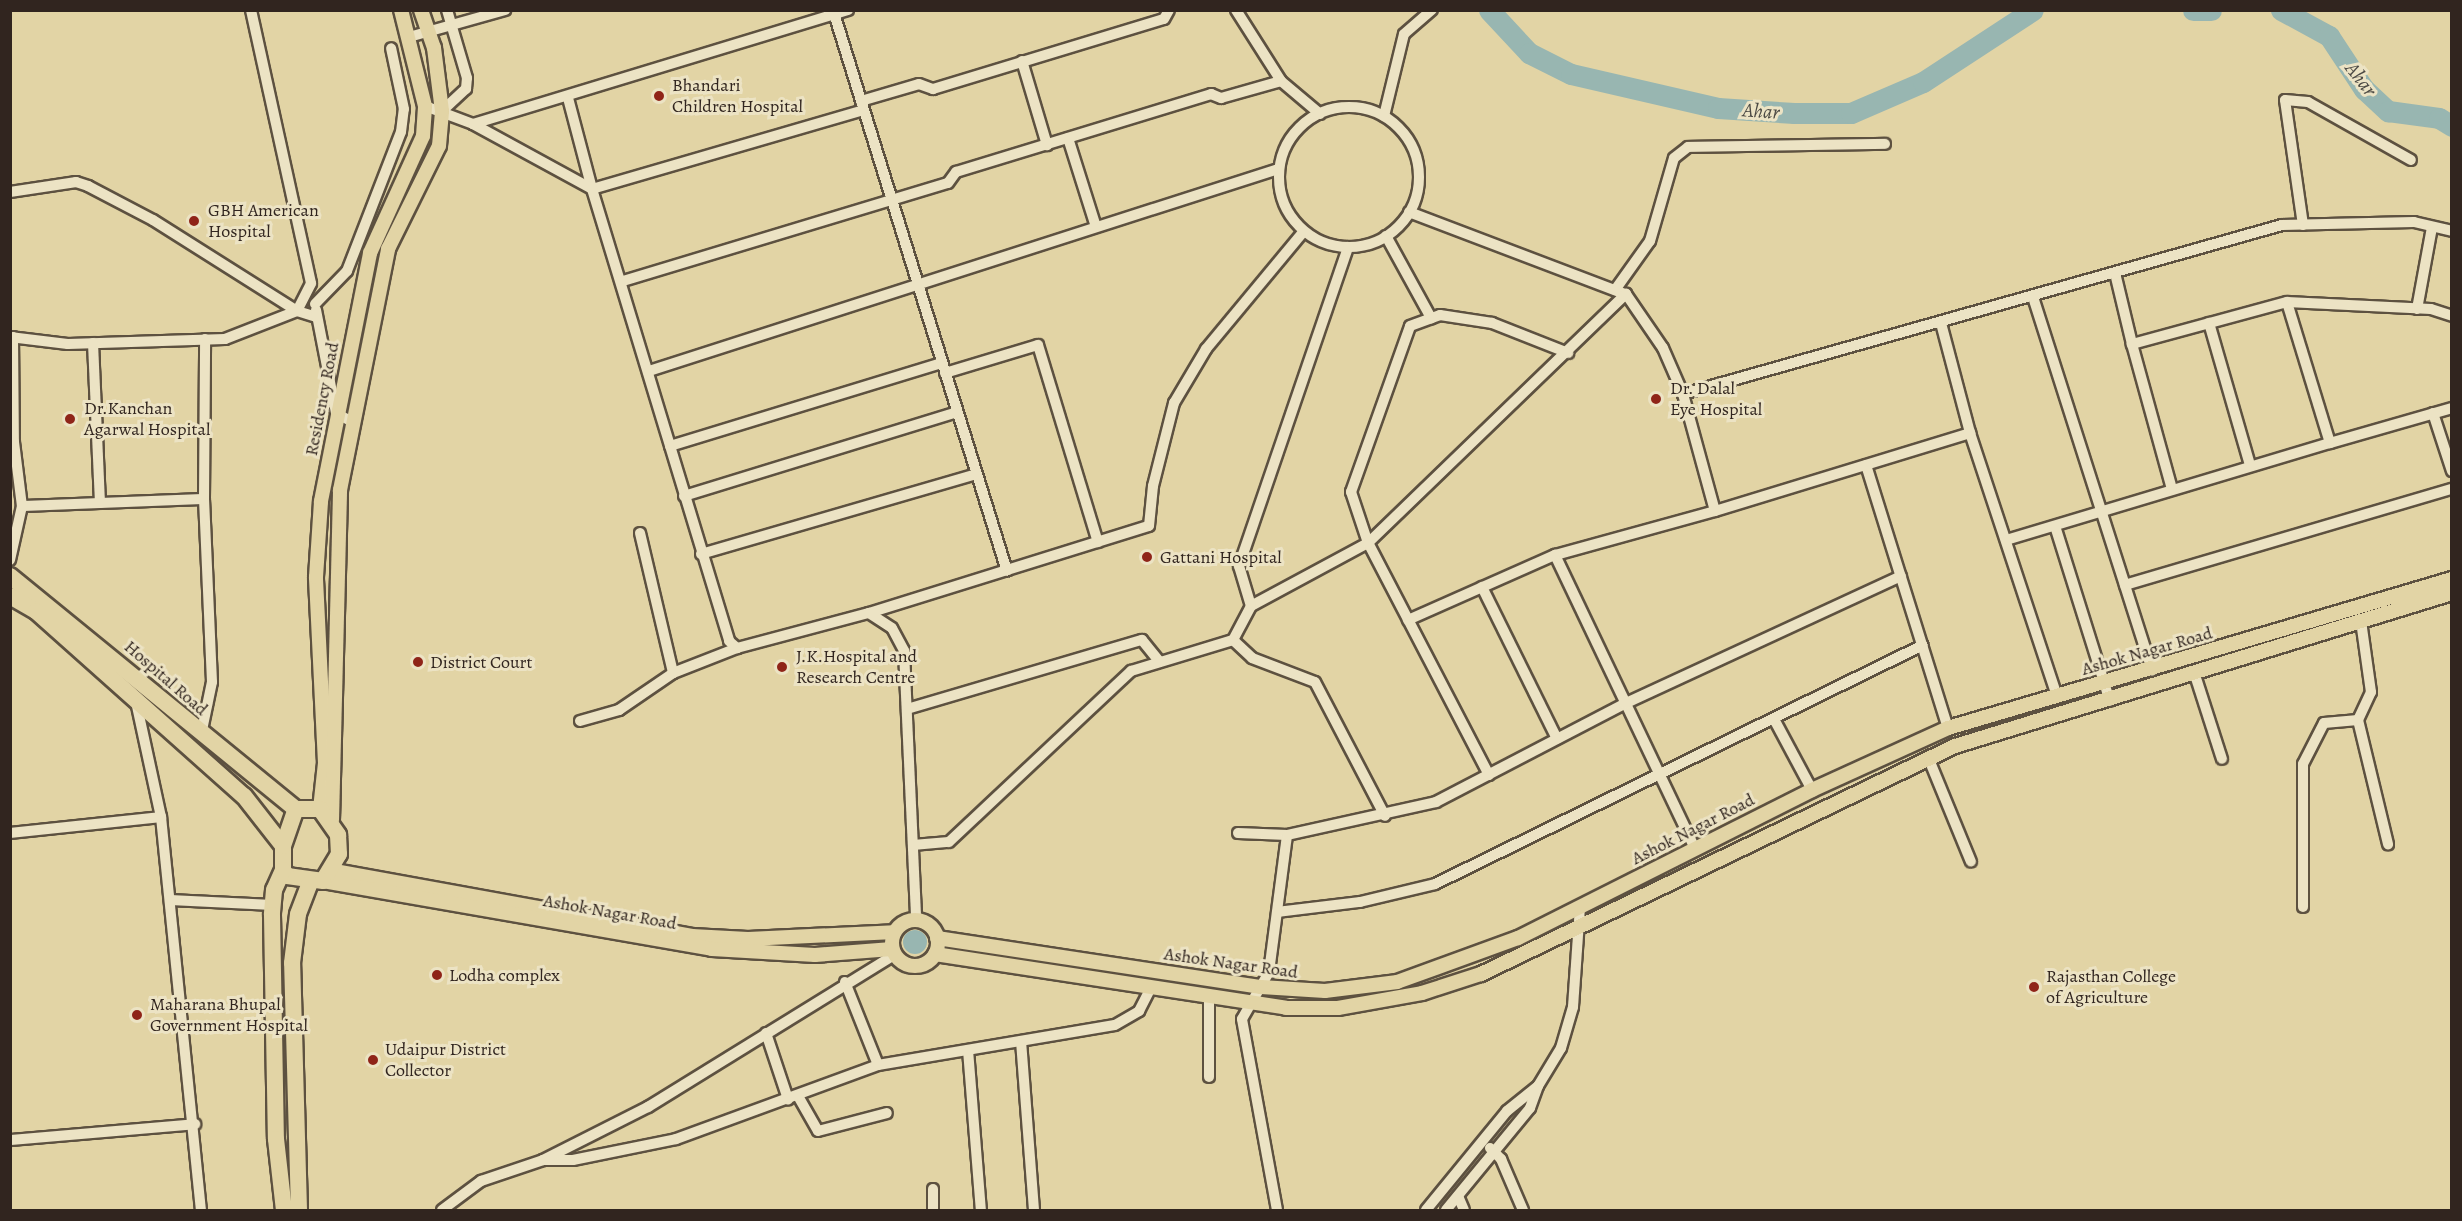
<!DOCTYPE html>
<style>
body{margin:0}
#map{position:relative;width:2462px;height:1221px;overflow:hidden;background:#e2d4a5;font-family:Alegreya,serif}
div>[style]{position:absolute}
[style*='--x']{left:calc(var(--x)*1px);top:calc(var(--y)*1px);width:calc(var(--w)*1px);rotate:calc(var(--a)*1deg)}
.water>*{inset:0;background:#98b6b1}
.round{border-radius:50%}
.river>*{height:21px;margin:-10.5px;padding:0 10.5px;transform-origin:10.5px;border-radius:10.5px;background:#98b6b1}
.roads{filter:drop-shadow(2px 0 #5d5140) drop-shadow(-2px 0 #5d5140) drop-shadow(0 2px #5d5140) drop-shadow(0 -2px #5d5140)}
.minor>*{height:10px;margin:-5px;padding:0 5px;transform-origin:5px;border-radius:5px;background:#ece3c4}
.minor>.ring{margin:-5px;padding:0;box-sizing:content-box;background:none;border:10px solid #ece3c4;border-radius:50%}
.major>*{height:14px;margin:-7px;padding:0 7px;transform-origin:7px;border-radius:7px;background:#e2d4a5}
.major>.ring{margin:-7px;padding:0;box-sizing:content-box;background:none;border:14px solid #e2d4a5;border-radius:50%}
.highway>*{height:16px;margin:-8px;padding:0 8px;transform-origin:8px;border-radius:8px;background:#e2d4a5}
.dots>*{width:16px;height:16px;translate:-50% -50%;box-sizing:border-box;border:3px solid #ece3c4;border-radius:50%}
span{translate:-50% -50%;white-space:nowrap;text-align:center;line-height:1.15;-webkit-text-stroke:6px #ece3c4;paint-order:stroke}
.poi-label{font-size:18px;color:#31251f}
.left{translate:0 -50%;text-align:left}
.street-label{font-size:18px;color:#31251f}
.water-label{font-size:20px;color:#4b4944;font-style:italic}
.frame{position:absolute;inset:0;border:12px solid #31251f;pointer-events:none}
</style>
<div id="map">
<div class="water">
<div class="round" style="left:903px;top:930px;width:24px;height:24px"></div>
</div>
<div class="river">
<div style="--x:1489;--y:10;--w:59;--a:47.1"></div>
<div style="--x:1529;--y:53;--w:47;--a:26.6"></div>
<div style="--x:1571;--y:74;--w:151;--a:13"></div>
<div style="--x:1718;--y:108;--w:76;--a:3.8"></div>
<div style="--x:1794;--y:113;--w:57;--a:0"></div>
<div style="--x:1851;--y:113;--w:78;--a:-23.3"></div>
<div style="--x:1923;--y:82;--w:131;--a:-33.2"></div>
<div style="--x:2193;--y:10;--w:18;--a:0"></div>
<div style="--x:2281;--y:10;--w:55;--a:28.4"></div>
<div style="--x:2329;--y:36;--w:64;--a:56.6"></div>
<div style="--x:2364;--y:89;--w:33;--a:43"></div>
<div style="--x:2388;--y:111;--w:51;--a:7.8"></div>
<div style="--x:2439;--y:118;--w:15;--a:32"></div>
</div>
<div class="roads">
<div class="minor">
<div style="--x:833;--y:10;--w:587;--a:72.77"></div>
<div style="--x:1236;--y:10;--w:84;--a:57.6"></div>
<div style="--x:1281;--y:81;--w:51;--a:40.2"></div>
<div style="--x:409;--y:37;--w:100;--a:-15.7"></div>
<div style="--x:1022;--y:61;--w:88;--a:73.4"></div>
<div style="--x:568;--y:98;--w:94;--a:75.2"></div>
<div style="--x:592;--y:189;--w:283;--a:-16.2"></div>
<div style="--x:861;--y:101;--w:60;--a:-16.3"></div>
<div style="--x:919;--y:84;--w:15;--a:20"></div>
<div style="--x:933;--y:89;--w:241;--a:-16.9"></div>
<div style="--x:1164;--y:19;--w:10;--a:-61"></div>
<div style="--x:425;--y:106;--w:51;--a:20.6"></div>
<div style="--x:473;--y:124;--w:136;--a:28.6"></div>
<div style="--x:592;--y:189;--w:472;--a:73.1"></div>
<div style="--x:729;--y:641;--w:11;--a:41"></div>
<div style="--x:737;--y:648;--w:137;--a:-14.9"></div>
<div style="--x:869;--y:613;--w:27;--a:33"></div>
<div style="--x:892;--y:628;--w:26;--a:62"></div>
<div style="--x:904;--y:651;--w:268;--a:87.4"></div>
<div class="ring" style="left:1279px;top:107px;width:130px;height:130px"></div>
<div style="--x:442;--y:111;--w:33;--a:-43"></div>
<div style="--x:466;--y:89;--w:11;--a:-85"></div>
<div style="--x:467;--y:78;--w:71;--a:-106.4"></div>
<div style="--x:1384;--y:116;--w:84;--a:-76.3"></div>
<div style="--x:1404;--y:34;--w:37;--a:-41"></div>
<div style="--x:473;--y:124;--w:392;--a:-16.9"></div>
<div style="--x:1068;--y:138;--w:93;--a:72.5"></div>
<div style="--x:10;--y:192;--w:67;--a:-8.6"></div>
<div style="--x:76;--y:182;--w:13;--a:18"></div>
<div style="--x:88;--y:186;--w:73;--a:27.6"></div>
<div style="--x:153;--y:220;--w:170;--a:32.3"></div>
<div style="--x:297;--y:311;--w:21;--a:17"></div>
<div style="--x:1409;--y:212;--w:228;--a:20.8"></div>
<div style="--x:2303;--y:225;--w:126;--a:-98.2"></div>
<div style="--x:2285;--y:100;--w:23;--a:5"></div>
<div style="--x:2308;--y:102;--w:118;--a:29.4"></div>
<div style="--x:1386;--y:236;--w:94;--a:61.2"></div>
<div style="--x:2115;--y:273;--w:73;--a:76.5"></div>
<div style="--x:623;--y:281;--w:339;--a:-16.8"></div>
<div style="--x:948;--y:183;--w:14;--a:-54"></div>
<div style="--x:956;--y:172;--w:267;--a:-17"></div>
<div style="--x:1211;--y:94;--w:11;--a:22"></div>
<div style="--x:1221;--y:98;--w:62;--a:-15.8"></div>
<div style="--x:1615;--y:290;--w:60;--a:-54.5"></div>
<div style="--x:1650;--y:241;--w:86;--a:-73.9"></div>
<div style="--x:1674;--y:158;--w:18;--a:-38"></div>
<div style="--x:1688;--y:147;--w:197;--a:-0.9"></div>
<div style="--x:2033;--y:297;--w:392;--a:72.3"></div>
<div style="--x:2287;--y:302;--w:144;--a:2.8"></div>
<div style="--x:2431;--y:309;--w:22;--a:18"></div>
<div style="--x:315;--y:304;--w:46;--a:-45.9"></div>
<div style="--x:347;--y:271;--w:149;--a:-68.8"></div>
<div style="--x:401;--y:132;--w:23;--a:-83"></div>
<div style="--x:404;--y:109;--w:62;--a:-102"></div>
<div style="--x:2417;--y:309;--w:83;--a:-79.6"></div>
<div style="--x:316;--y:310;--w:105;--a:79"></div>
<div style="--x:336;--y:413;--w:21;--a:29"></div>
<div style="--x:1941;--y:323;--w:114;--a:75.2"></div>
<div style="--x:1970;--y:433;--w:277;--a:71.7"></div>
<div style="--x:2209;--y:323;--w:148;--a:73.9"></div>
<div style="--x:10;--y:337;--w:58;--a:6.9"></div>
<div style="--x:68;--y:344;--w:157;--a:-1.8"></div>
<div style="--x:225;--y:339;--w:77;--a:-21.3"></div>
<div style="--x:297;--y:311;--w:31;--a:-63"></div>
<div style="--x:311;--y:283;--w:280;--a:-102.4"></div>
<div style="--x:13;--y:337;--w:105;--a:89.5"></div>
<div style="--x:14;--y:442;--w:64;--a:82.9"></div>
<div style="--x:93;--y:343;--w:160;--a:87.5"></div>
<div style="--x:649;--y:371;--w:661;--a:-17.8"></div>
<div style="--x:945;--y:373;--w:97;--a:-16.8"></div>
<div style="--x:1038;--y:345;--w:206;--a:73.1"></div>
<div style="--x:1683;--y:394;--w:622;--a:-15.76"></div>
<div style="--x:2282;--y:225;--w:132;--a:-1.3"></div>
<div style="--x:2414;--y:222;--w:39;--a:13"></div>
<div style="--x:2433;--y:413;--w:61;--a:71.9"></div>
<div style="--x:2330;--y:443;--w:127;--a:-16"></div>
<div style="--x:670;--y:446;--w:284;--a:-17"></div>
<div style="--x:1866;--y:465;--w:275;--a:72.7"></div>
<div style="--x:684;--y:496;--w:286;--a:-17.1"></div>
<div style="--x:1715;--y:511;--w:267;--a:-17"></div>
<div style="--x:2055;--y:526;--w:183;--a:72.6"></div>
<div style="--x:640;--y:533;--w:144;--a:76.7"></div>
<div style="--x:673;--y:673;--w:69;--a:-21.3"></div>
<div style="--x:2006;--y:540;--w:338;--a:-16.7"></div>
<div style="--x:2330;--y:443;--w:147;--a:-107"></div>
<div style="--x:2287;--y:302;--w:161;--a:164.8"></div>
<div style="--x:2132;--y:344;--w:150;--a:74.6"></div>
<div style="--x:701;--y:554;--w:287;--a:-16.2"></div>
<div style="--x:10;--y:560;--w:55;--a:-77.5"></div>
<div style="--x:22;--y:506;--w:182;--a:-2.2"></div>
<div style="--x:204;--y:499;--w:160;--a:-89.6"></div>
<div style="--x:2125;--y:585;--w:341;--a:-16.4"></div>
<div style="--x:1482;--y:587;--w:169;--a:63.7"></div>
<div style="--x:1251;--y:606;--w:133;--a:-28.3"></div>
<div style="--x:1368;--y:543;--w:359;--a:-44"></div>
<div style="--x:1626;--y:294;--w:65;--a:55.6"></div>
<div style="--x:1663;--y:348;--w:50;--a:66.5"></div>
<div style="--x:1683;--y:394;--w:121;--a:74.7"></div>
<div style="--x:1715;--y:511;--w:166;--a:164.6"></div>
<div style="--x:1555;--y:555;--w:323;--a:64.5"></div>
<div style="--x:869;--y:613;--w:293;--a:-17.3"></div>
<div style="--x:1149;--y:526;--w:40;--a:-84.3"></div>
<div style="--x:1153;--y:486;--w:86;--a:-75.8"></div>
<div style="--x:1174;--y:403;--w:63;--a:-59.3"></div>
<div style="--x:1206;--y:349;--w:152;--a:-50.3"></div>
<div style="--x:1408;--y:620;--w:161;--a:-23.9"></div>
<div style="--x:2361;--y:621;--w:72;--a:82"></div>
<div style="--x:2371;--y:692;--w:31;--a:115"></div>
<div style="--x:2358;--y:720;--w:128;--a:76.4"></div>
<div style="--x:1233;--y:640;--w:26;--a:43"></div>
<div style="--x:1252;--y:658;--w:67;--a:20.9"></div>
<div style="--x:1315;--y:682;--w:151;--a:62.4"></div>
<div style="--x:2195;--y:675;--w:88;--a:72.2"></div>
<div style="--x:907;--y:709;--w:245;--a:-16.4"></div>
<div style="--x:1142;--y:640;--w:28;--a:51"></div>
<div style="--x:1774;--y:719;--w:81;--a:61.8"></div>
<div style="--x:580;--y:721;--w:41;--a:-15.8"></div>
<div style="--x:619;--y:710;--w:65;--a:-34.4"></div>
<div style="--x:201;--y:735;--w:54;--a:-78.3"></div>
<div style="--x:212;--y:682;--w:183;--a:-92.5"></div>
<div style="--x:1928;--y:757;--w:113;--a:67.7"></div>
<div style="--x:1489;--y:775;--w:262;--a:-117.5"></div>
<div style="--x:1368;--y:543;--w:54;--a:-108.4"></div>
<div style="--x:1351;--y:492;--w:176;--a:-70.4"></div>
<div style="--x:1410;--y:326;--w:32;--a:-20"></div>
<div style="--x:1440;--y:315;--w:53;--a:8.7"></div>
<div style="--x:1492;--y:323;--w:82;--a:21.5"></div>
<div style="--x:161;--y:817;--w:395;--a:84.2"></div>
<div style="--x:10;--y:833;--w:152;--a:-6"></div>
<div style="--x:161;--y:817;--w:114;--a:-102.2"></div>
<div style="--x:1238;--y:833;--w:49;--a:2.3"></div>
<div style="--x:913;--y:845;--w:36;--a:-5"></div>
<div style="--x:949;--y:842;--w:250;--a:-43.2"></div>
<div style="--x:1131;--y:671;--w:107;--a:-16.9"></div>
<div style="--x:1233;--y:640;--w:38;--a:-62"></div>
<div style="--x:1251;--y:606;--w:42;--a:-106.7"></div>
<div style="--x:1239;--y:566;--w:337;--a:-71.1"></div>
<div style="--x:170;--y:900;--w:103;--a:2.8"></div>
<div style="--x:2303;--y:907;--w:143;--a:-90"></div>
<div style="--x:2303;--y:764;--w:46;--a:-62.9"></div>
<div style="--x:2324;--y:723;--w:34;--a:-5"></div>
<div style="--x:1277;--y:912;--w:84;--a:-6.9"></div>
<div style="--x:1360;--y:902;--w:77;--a:-13.5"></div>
<div style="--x:1435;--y:884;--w:543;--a:-26.09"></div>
<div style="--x:845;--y:982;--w:89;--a:68.3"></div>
<div style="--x:1209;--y:998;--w:79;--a:90"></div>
<div style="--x:766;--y:1033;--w:70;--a:71.6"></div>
<div style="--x:1021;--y:1041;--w:169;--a:85.6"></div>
<div style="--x:968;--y:1050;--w:161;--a:85.4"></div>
<div style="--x:798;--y:1096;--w:40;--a:60.3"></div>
<div style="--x:818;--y:1131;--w:71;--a:-14.6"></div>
<div style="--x:10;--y:1140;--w:186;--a:-4.9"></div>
<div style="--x:1490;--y:1148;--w:16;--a:45"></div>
<div style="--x:1501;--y:1159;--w:56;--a:66.7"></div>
<div style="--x:543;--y:1160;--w:30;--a:0"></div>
<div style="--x:573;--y:1160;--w:105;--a:-11.5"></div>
<div style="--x:676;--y:1139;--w:215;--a:-20.1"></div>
<div style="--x:878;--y:1065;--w:240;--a:-9.6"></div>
<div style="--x:1115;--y:1025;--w:28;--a:-30"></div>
<div style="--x:1139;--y:1011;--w:25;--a:-63"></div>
<div style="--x:1458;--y:1196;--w:15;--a:67"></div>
<div style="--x:442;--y:1210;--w:49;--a:-36.6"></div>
<div style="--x:481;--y:1181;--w:65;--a:-18.7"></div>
<div style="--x:543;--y:1160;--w:118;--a:-26.8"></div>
<div style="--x:648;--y:1107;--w:289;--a:-31.7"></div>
<div style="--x:933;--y:1210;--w:21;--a:-90"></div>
<div style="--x:1277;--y:1210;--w:194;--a:-100.4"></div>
<div style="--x:1242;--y:1019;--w:54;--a:-60.1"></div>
<div style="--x:1269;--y:972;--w:138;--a:-82.5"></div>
<div style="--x:1287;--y:835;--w:153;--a:-12.5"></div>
<div style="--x:1436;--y:802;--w:212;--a:-27.5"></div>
<div style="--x:1624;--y:704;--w:305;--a:-24.8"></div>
<div style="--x:1426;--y:1210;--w:128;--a:-50.7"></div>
<div style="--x:1507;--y:1111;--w:40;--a:-39"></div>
<div style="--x:1538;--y:1086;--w:44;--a:-58.8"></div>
<div style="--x:1561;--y:1048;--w:43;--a:-73.7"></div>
<div style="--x:1573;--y:1007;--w:100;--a:-86"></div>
<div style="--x:1446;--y:1210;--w:132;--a:-50.5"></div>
<div style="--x:1530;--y:1108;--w:23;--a:-70"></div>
</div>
<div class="major">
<div style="--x:320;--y:809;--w:46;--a:-83.8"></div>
<div style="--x:325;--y:763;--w:186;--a:-92.8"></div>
<div style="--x:316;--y:577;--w:76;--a:-86.2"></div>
<div style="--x:321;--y:501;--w:253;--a:-78.8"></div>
<div style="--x:370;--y:253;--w:128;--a:-65.6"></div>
<div style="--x:423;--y:136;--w:30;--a:-86"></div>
<div style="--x:425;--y:106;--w:99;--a:-104"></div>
<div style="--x:332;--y:820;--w:330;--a:-88.6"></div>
<div style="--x:340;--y:490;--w:246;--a:-78.7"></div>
<div style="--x:388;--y:249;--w:115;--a:-63.7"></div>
<div style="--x:439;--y:146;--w:35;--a:-85"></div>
<div style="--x:442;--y:111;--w:64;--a:-97.2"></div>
<div style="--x:434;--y:48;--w:40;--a:-108.9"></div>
<div style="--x:329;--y:870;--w:369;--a:10.3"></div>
<div style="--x:692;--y:936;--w:56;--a:3.1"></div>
<div style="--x:748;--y:939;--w:146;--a:-2.7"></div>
<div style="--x:323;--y:881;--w:395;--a:9.9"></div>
<div style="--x:712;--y:949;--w:103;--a:3.3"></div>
<div style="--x:815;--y:955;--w:77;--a:-4.5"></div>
<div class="ring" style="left:892px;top:920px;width:32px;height:32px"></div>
<div style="--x:937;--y:938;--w:328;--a:8.6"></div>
<div style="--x:1261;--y:987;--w:64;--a:3.6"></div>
<div style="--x:1325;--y:991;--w:73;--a:-7.1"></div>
<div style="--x:1397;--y:982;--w:129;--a:-20"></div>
<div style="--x:1518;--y:938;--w:329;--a:-26.7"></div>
<div style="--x:1812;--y:790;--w:149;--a:-24.5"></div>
<div style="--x:1948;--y:728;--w:526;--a:-16.47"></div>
<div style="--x:935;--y:954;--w:355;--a:8.7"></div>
<div style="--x:1286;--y:1008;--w:52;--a:0"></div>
<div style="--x:1338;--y:1008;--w:85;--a:-10.1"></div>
<div style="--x:1422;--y:993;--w:62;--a:-17.9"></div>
<div style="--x:1481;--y:974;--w:526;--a:-25.69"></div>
<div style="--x:1955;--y:746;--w:520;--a:-17.11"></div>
</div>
<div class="highway">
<div style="--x:10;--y:576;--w:369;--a:39.2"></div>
<div style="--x:10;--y:596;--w:30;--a:30"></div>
<div style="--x:36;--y:611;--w:278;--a:41.7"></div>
<div style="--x:244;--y:796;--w:63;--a:52"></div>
<div style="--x:296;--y:809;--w:24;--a:0"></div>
<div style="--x:320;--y:809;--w:32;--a:55"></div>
<div style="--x:338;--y:835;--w:19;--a:87"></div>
<div style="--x:339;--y:854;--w:31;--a:121"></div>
<div style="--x:323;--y:881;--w:36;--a:-172"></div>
<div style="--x:287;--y:876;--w:7;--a:-124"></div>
<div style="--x:283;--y:870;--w:24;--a:-90"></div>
<div style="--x:283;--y:846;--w:39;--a:-71"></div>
<div style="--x:283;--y:870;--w:22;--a:114"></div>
<div style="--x:274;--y:890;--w:25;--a:95"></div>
<div style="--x:272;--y:915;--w:224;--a:89"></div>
<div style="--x:276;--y:1139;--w:71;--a:83.6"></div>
<div style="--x:299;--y:1210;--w:247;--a:-91.6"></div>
<div style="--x:292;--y:963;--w:49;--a:-83"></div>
<div style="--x:298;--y:914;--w:33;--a:-69"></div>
</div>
</div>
<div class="dots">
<div style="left:659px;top:96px;background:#8f2418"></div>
<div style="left:194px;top:221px;background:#8f2418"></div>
<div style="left:1656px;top:399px;background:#8f2418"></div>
<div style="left:70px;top:419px;background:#8f2418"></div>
<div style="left:1147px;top:557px;background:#8f2418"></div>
<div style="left:418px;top:662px;background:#8f2418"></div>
<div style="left:782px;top:667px;background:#8f2418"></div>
<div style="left:437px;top:975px;background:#8f2418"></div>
<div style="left:2034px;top:987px;background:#8f2418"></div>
<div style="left:137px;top:1015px;background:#8f2418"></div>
<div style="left:373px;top:1060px;background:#8f2418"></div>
</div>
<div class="poi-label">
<span class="left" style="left:672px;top:96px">Bhandari<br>Children Hospital</span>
<span class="left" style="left:208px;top:221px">GBH American<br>Hospital</span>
<span class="left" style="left:1670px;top:399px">Dr. Dalal<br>Eye Hospital</span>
<span class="left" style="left:84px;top:419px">Dr.Kanchan<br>Agarwal Hospital</span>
<span class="left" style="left:1160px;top:557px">Gattani Hospital</span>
<span class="left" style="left:796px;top:667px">J.K.Hospital and<br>Research Centre</span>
<span class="left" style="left:430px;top:662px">District Court</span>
<span class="left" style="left:449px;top:975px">Lodha complex</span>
<span class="left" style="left:2046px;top:987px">Rajasthan College<br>of Agriculture</span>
<span class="left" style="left:150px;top:1015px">Maharana Bhupal<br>Government Hospital</span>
<span class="left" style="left:385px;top:1060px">Udaipur District<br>Collector</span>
</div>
<div class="street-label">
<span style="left:322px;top:399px;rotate:-79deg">Residency Road</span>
<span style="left:2147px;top:651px;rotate:-16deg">Ashok Nagar Road</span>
<span style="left:166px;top:678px;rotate:41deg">Hospital Road</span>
<span style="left:1693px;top:829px;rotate:-27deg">Ashok Nagar Road</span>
<span style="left:610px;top:912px;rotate:10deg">Ashok Nagar Road</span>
<span style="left:1231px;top:963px;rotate:8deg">Ashok Nagar Road</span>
</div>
<div class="water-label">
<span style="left:2361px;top:79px;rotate:52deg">Ahar</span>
<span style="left:1761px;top:111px;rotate:4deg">Ahar</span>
</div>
<div class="frame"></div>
</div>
